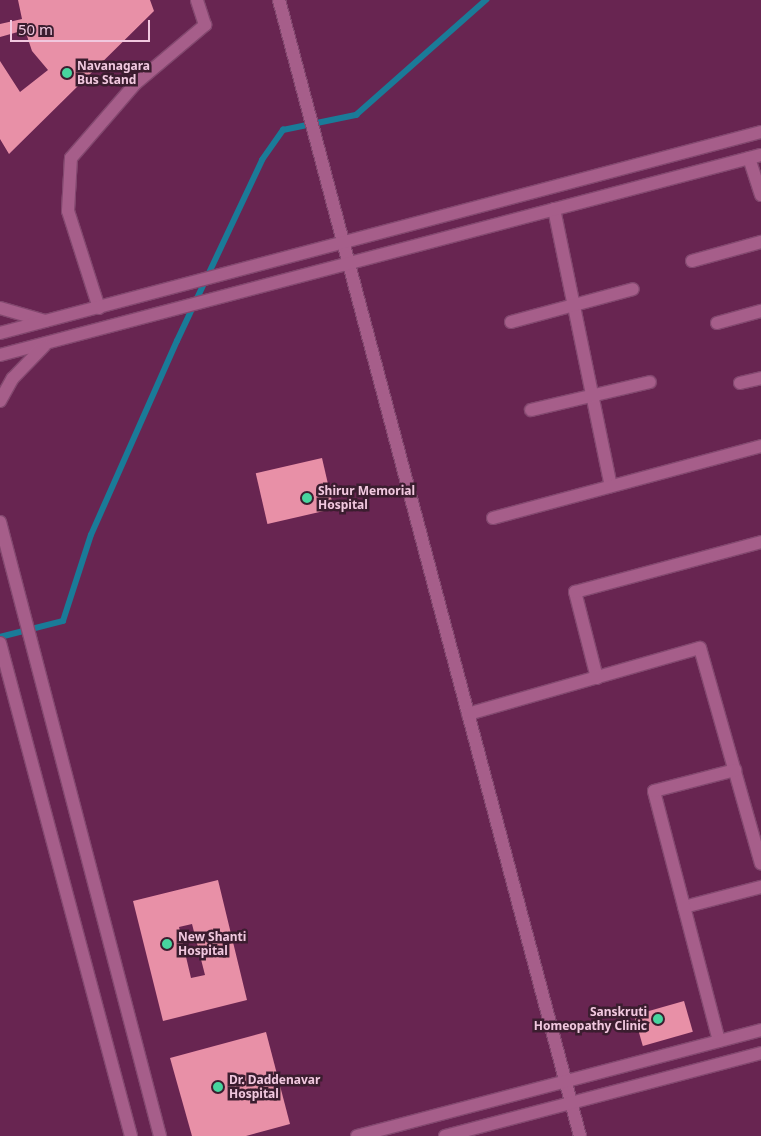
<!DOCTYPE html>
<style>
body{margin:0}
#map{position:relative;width:761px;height:1136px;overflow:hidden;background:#682551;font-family:"Noto Sans",sans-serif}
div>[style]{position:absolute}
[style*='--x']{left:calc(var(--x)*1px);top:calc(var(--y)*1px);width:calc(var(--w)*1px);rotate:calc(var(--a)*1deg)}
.stream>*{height:5.5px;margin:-2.75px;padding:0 2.75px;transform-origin:2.75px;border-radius:2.75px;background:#1a7b98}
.building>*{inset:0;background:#e890a7;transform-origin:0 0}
.roads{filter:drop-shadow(1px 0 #83486f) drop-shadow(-1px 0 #83486f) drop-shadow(0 1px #83486f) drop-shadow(0 -1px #83486f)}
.minor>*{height:12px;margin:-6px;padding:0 6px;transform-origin:6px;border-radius:6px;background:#a65e8a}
.dots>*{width:14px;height:14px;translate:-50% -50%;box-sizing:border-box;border:2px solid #3b1d2f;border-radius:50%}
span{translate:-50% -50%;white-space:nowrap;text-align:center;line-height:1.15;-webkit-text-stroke:5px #3b1d2f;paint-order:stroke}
.poi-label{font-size:12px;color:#f1c8df;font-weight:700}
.left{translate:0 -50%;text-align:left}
.right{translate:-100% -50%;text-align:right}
.scale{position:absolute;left:10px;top:20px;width:140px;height:22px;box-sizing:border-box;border:2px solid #f1c8df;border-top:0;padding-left:6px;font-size:15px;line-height:18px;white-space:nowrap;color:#f1c8df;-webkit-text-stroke:4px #3b1d2f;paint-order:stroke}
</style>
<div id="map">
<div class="stream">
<div style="--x:0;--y:637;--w:65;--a:-14.3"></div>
<div style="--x:63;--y:621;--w:90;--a:-72"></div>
<div style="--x:91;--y:535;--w:212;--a:-66.1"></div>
<div style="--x:177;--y:341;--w:200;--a:-64.8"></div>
<div style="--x:262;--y:160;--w:37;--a:-55"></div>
<div style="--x:283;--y:130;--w:75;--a:-11.6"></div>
<div style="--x:356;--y:115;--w:174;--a:-41.5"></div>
</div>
<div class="building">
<div style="clip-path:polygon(18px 0,150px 0,154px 11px,9px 154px,0 139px,0 61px,20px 92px,48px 70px,32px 51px,25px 30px,0 37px,0 24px,22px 19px)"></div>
<div style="left:322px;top:458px;width:52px;height:68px;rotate:77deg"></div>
<div style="clip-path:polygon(evenodd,218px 880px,247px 1000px,163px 1021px,133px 901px,218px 880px,192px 924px,205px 975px,191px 978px,179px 927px,192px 924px)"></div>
<div style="left:684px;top:1001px;width:32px;height:52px;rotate:74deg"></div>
<div style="clip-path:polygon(266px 1032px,290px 1124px,246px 1136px,192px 1136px,170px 1058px)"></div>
</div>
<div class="roads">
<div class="minor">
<div style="--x:279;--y:0;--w:1175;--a:75.16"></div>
<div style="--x:749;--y:158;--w:39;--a:72"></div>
<div style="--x:554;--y:209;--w:283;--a:78.4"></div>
<div style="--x:692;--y:261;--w:72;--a:-15.4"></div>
<div style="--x:0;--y:308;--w:47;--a:16.1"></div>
<div style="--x:99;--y:308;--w:102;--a:-107.7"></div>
<div style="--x:68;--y:211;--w:53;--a:-86.8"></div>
<div style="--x:71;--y:158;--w:98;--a:-49.1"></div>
<div style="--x:135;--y:84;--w:92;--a:-40.1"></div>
<div style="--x:205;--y:25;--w:26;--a:-108"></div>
<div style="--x:511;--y:322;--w:126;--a:-15.1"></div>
<div style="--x:717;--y:323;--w:46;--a:-15.3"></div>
<div style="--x:0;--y:333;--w:787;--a:-14.8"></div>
<div style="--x:0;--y:355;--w:787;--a:-14.73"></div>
<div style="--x:740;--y:383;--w:22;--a:-13"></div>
<div style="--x:0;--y:401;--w:26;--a:-61"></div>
<div style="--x:13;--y:378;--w:45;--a:-45.9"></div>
<div style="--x:531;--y:410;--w:122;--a:-13.2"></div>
<div style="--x:493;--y:518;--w:278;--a:-15"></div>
<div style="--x:0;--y:522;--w:635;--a:75.39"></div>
<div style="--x:0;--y:643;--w:510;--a:75.12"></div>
<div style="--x:597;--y:678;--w:89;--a:-104.3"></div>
<div style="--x:575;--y:592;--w:193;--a:-15"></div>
<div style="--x:468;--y:714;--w:241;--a:-15.9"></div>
<div style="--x:700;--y:648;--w:224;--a:74.2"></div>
<div style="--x:684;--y:907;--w:80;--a:-14.6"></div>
<div style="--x:719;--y:1041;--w:258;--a:-104.6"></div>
<div style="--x:654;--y:791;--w:84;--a:-14.5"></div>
<div style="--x:357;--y:1136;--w:418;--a:-14.7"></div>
<div style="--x:445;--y:1136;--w:327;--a:-14.7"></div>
</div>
</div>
<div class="dots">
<div style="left:67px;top:73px;background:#47d49e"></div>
<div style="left:307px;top:498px;background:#47d49e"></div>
<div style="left:167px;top:944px;background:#47d49e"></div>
<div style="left:658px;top:1019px;background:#47d49e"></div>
<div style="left:218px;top:1087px;background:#47d49e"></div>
</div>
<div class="poi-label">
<span class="left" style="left:77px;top:73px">Navanagara<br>Bus Stand</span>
<span class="left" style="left:318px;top:498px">Shirur Memorial<br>Hospital</span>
<span class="left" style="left:178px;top:944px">New Shanti<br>Hospital</span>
<span class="right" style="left:647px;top:1019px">Sanskruti<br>Homeopathy Clinic</span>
<span class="left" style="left:229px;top:1087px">Dr. Daddenavar<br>Hospital</span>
</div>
<div class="scale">50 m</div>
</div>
